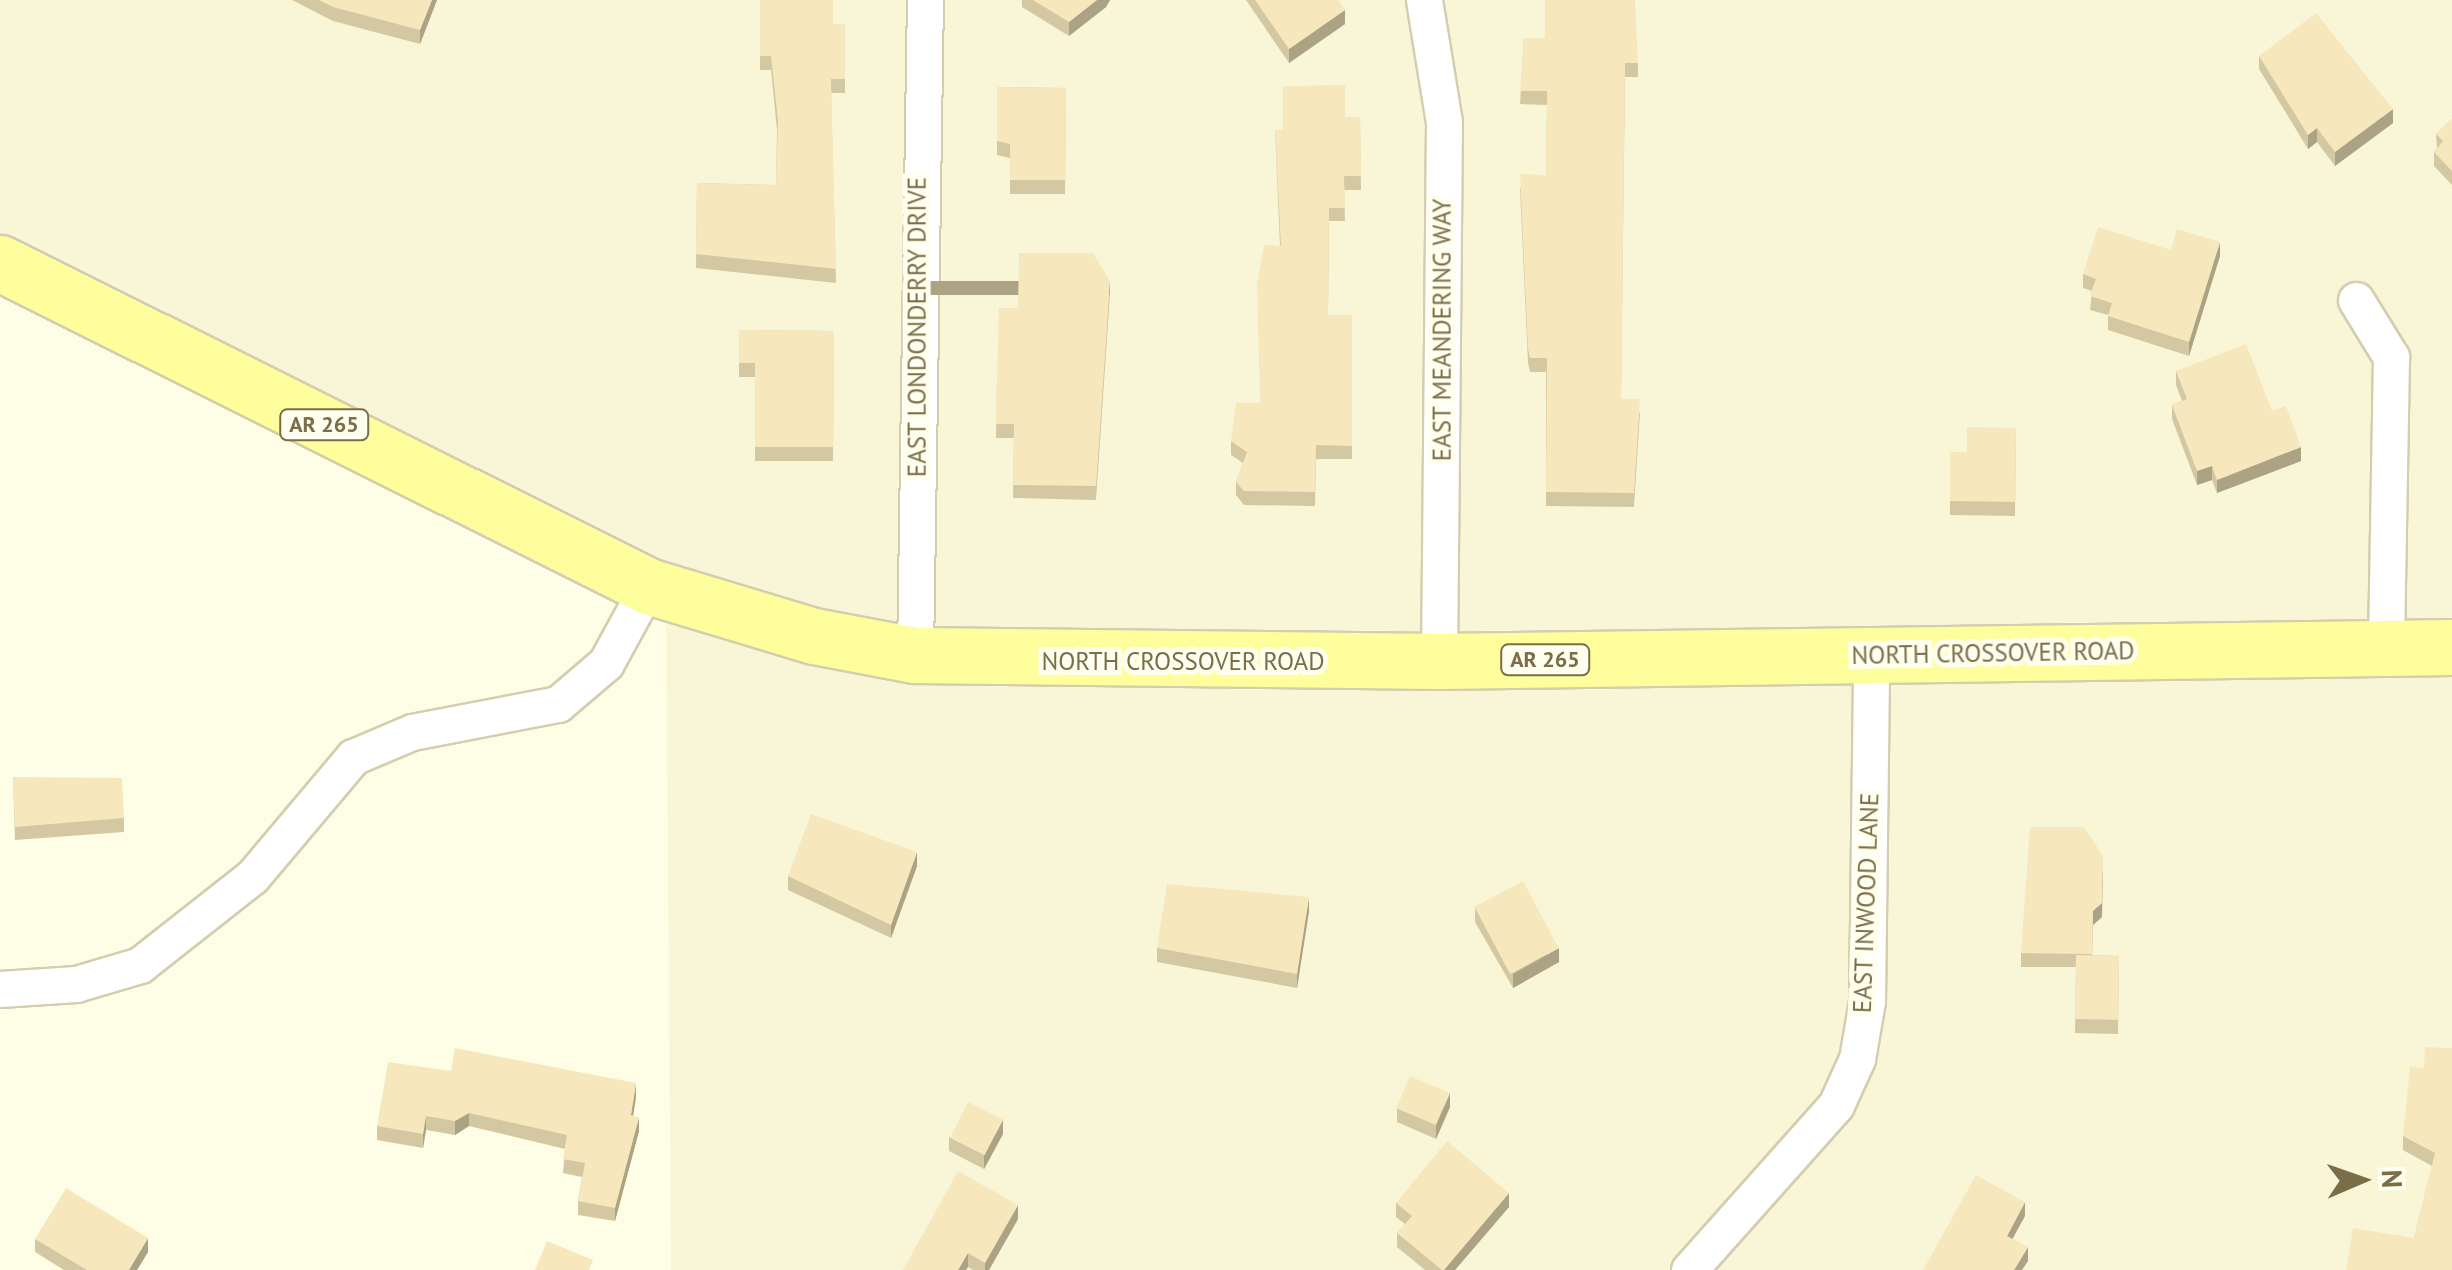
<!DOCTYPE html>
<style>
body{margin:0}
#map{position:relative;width:2452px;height:1270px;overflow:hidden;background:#fefee7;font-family:"PT Sans",sans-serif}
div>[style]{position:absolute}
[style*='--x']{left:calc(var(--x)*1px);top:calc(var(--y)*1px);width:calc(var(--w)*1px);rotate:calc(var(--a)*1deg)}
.residential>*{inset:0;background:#f9f6d7}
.roads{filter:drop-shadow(2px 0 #d4cdae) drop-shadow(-2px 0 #d4cdae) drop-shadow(0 2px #d4cdae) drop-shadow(0 -2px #d4cdae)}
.minor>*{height:35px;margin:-17.5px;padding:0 17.5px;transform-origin:17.5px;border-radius:17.5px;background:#fff}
.primary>*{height:55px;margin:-27.5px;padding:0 27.5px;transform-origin:27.5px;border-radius:27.5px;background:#fffe9d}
.wall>*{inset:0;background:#d4c8a2}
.shaded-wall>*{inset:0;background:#aca284;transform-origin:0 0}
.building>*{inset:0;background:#f6e8bc;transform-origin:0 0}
span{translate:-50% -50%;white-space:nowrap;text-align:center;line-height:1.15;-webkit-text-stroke:10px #ffffef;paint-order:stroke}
.shield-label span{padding:2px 8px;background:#ffffef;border:2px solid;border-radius:8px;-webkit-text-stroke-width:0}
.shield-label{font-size:22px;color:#7b6d48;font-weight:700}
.street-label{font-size:25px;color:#7b6d48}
.north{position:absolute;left:2312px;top:1130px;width:100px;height:100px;-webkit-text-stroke:8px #ffffef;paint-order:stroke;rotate:88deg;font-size:28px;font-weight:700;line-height:40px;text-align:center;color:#7b6d48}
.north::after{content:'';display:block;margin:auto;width:35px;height:45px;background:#7b6d48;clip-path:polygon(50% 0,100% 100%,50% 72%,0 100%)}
</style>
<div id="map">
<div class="residential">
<div style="clip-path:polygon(0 0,2452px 0,2452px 1270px,671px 1270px,666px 592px,0 263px)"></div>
</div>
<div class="roads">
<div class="minor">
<div style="--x:1424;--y:0;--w:124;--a:80.7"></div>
<div style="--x:1444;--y:122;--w:539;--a:90.53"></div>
<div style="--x:2356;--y:300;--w:67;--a:58.4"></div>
<div style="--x:2391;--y:357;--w:291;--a:91"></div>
<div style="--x:915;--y:655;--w:655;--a:-89.13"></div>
<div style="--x:0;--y:989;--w:76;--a:-3.8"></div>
<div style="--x:76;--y:984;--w:67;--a:-16.5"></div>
<div style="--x:140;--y:965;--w:142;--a:-38.2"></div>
<div style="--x:252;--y:877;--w:157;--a:-49.9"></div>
<div style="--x:353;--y:757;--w:64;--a:-23"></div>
<div style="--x:412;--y:732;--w:149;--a:-10.9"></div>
<div style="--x:558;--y:704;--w:63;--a:-40.5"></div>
<div style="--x:606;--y:663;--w:88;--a:-61.4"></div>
<div style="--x:1689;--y:1270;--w:221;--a:-48.3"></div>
<div style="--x:1836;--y:1105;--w:51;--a:-65.5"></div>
<div style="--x:1857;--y:1059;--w:59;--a:-80.2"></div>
<div style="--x:1867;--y:1001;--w:346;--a:-89.3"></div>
</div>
<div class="primary">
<div style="--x:0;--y:263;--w:724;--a:26.49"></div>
<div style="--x:648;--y:586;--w:173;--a:16.8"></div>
<div style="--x:814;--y:636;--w:103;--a:10.7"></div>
<div style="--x:915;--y:655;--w:524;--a:0.66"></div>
<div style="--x:1439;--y:661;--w:1013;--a:-0.79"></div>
</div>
</div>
<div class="wall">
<div style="clip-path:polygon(292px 0,437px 0,420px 44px,333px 21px)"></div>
<div style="clip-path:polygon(760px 0,833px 24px,845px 24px,845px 93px,831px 93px,836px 283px,696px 268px,697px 183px,776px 185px,777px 130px,771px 70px,760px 70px)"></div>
<div style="clip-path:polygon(1022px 0,1110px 0,1106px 7px,1069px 36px,1022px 7px)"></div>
<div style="clip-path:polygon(1246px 0,1338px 0,1345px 24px,1289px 63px)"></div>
<div style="clip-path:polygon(1524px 38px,1638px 63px,1638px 77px,1625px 77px,1621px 399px,1640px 413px,1634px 507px,1546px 506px,1546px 372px,1530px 372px,1528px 363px,1520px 188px,1546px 175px,1547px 105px,1520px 104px)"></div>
<div style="clip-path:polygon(2259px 56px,2393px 123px,2335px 166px,2317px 142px,2308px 149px,2259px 69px)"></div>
<div style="clip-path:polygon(997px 87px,1066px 88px,1065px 194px,1010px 194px,1010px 158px,997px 155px)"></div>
<div style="clip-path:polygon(1345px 117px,1360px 117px,1361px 190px,1344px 190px,1345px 221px,1329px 221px,1328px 315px,1352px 315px,1352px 459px,1316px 459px,1315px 506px,1244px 505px,1236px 495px,1236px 482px,1243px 463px,1231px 455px,1231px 441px,1260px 403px,1280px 246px,1275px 130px,1283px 130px)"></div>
<div style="clip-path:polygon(2452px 119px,2452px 185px,2434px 166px,2434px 152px,2437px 148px,2436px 134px)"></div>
<div style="clip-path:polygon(2171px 250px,2220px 256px,2189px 356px,2108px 330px,2108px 315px,2090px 310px,2092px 291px,2083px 288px,2083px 274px)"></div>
<div style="clip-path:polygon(1110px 295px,1096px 500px,1013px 498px,1014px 438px,996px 438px,997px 380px,1018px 308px)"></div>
<div style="clip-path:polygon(739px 330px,834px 331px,833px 461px,755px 461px,755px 377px,739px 377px)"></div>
<div style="clip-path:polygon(2176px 371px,2272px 411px,2301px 461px,2217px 493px,2212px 480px,2197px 485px,2172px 419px,2172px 405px,2182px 401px,2176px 385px)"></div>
<div style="clip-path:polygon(2016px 428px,2015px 516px,1950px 515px,1950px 452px,1967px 452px)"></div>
<div style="clip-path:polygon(13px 777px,124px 818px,124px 832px,15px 840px)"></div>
<div style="clip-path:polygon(917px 866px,891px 938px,788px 890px,788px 876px)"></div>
<div style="clip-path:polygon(1475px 908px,1559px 962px,1513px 988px,1475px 922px)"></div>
<div style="clip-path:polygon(1309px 911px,1297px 988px,1157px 962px,1157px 948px)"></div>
<div style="clip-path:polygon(2102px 917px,2093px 925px,2092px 955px,2119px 956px,2118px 1034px,2075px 1033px,2076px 967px,2021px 967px,2021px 953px)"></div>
<div style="clip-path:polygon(2424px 1068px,2452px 1270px,2414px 1238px,2432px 1166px,2403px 1150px,2403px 1136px)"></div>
<div style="clip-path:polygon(451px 1071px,636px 1097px,633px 1116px,639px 1131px,615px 1221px,578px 1215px,578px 1201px,582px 1177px,563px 1173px,565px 1149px,469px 1126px,455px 1135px,426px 1130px,423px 1148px,377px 1140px,377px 1126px)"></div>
<div style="clip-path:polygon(1450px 1107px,1436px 1139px,1397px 1122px,1397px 1108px)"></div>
<div style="clip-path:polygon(1003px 1134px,984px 1169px,949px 1151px,949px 1137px)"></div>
<div style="clip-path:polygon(1396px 1203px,1509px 1207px,1455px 1270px,1425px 1270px,1397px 1247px,1397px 1233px,1405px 1224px,1396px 1217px)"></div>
<div style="clip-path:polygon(1018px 1219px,989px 1270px,973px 1270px,968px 1267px,903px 1270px)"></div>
<div style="clip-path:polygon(35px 1239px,148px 1252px,137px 1270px,64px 1270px,35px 1252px)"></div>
</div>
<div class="shaded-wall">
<div style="clip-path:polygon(432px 0,437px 0,420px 44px,420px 30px)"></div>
<div style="clip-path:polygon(1097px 0,1110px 0,1106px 7px,1069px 36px,1069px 22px)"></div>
<div style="clip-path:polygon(1345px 10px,1345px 24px,1289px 63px,1289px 49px)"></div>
<div style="clip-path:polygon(2393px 109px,2393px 123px,2335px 166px,2335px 152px)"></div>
<div style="clip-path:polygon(2317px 128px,2317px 142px,2308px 149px,2308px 135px)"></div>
<div style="clip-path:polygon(2220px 242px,2220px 256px,2189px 356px,2189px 342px)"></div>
<div style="left:1110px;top:281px;width:14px;height:205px;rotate:90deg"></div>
<div style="clip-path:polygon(2301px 447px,2301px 461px,2217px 493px,2217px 480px)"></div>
<div style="clip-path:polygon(2212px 466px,2212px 480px,2197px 485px,2197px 471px)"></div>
<div style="clip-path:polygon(917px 852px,917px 866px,891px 938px,891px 925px)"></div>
<div style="clip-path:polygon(2103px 870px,2102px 917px,2093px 925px,2092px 967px,2093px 911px)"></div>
<div style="clip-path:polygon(1309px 897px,1309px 911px,1297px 988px,1297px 974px)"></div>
<div style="clip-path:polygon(1559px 948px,1559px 962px,1513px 988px,1513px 974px)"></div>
<div style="clip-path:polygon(636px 1083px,636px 1097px,631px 1129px,631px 1115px)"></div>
<div style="clip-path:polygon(1450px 1093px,1450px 1107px,1436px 1139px,1436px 1125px)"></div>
<div style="clip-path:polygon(469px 1113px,469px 1126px,455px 1135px,455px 1121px)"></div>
<div style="clip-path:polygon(426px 1116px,426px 1130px,423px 1148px,423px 1134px)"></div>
<div style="clip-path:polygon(639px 1117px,639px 1131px,615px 1221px,615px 1208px)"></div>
<div style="clip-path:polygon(1003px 1120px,1003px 1134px,984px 1169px,984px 1155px)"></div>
<div style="clip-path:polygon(1509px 1193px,1509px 1207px,1455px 1270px,1444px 1270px)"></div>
<div style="clip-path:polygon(2025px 1202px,2025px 1216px,2007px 1249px,2007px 1236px)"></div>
<div style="clip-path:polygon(1018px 1205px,1018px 1219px,989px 1270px,985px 1270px,985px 1263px)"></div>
<div style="clip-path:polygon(148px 1238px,148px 1252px,137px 1270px,129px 1270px)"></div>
<div style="clip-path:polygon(2028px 1247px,2028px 1261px,2022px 1270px,2014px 1270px)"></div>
<div style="clip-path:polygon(968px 1253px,968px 1267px,966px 1270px,958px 1270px)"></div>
</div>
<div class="building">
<div style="clip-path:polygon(319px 0,432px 0,420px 30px,333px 7px)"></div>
<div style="clip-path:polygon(760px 0,833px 0,833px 24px,845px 24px,845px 79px,831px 79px,836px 269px,696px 254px,697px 183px,776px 185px,778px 120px,771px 56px,760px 56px)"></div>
<div style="clip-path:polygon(1033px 0,1097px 0,1069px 22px)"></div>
<div style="clip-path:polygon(1255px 0,1338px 0,1345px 10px,1289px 49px)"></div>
<div style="clip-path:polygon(1545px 0,1635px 0,1638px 63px,1625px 63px,1621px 399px,1640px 399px,1634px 493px,1546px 492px,1547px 358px,1530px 358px,1528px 349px,1520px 174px,1546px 175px,1547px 91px,1520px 91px,1524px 38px,1545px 38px)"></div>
<div style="clip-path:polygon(2316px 13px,2393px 109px,2335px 152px,2317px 128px,2308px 135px,2259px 56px)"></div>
<div style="clip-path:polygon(1345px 85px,1345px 117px,1360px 117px,1361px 176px,1344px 176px,1345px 208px,1329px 208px,1328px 315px,1352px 315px,1352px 446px,1316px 445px,1315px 492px,1244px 491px,1236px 482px,1247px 452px,1231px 441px,1236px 403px,1260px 403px,1257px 284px,1264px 245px,1281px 246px,1275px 130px,1283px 130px,1283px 86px)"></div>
<div style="clip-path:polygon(997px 87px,1066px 88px,1065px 180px,1010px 180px,1010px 144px,997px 141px)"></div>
<div style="clip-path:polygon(2452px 119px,2452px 171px,2434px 152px,2443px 141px,2436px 134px)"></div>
<div style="clip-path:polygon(2098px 227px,2171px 250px,2177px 229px,2220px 242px,2189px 342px,2108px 316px,2112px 303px,2090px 296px,2096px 279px,2083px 274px)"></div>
<div style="clip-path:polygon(1019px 253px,1093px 253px,1110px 281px,1096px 486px,1013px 485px,1014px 424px,996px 424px,997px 380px,999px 308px,1018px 308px)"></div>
<div style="clip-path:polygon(739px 330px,834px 331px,833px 447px,755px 447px,755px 363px,739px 363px)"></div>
<div style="clip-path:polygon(2246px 344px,2272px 411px,2286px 406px,2301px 447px,2217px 480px,2212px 466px,2197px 471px,2172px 405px,2187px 399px,2176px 371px)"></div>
<div style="clip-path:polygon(1967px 427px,2016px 428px,2015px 502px,1950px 501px,1950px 452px,1967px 452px)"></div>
<div style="clip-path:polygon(13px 777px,122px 778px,124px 818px,15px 827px)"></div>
<div style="clip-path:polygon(811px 814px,917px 852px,891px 925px,788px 876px)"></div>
<div style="clip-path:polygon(2030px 827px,2084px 827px,2103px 856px,2102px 903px,2093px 911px,2092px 954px,2021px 953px)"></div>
<div style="left:1523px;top:881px;width:76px;height:55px;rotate:62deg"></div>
<div style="clip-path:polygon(1167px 884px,1309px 897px,1297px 974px,1157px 948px)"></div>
<div style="left:2076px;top:955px;width:43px;height:64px;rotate:1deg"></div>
<div style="clip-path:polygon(2425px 1047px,2452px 1048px,2452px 1270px,2346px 1270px,2353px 1228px,2414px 1238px,2435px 1153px,2403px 1136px,2410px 1067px,2424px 1068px)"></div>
<div style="clip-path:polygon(455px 1048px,636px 1083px,631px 1115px,639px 1117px,615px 1208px,578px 1201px,585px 1163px,563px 1159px,567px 1135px,469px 1113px,455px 1121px,426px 1116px,423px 1134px,377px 1126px,388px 1062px,451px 1071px)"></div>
<div style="left:1410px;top:1076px;width:43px;height:35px;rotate:23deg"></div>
<div style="left:968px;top:1102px;width:39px;height:40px;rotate:27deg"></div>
<div style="clip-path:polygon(1447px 1141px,1509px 1193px,1444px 1270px,1442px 1270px,1397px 1233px,1412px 1216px,1396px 1203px)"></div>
<div style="clip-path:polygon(958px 1171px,1018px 1205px,985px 1263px,968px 1253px,958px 1270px,903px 1270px)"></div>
<div style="clip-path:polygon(1976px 1175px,2025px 1202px,2007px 1236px,2028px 1247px,2014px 1270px,1923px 1270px)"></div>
<div style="clip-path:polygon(66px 1188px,148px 1238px,129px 1270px,87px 1270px,35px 1239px)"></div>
<div style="clip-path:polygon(547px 1241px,593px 1260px,589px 1270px,535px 1270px)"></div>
</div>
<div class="shield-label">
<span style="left:324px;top:425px">AR 265</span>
<span style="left:1545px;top:660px">AR 265</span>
</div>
<div class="street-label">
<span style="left:917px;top:327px;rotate:-90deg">EAST LONDONDERRY DRIVE</span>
<span style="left:1442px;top:330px;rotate:-90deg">EAST MEANDERING WAY</span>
<span style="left:1993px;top:653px;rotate:-1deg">NORTH CROSSOVER ROAD</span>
<span style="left:1183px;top:661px">NORTH CROSSOVER ROAD</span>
<span style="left:1866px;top:903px;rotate:-88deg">EAST INWOOD LANE</span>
</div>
<div class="north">N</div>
</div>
